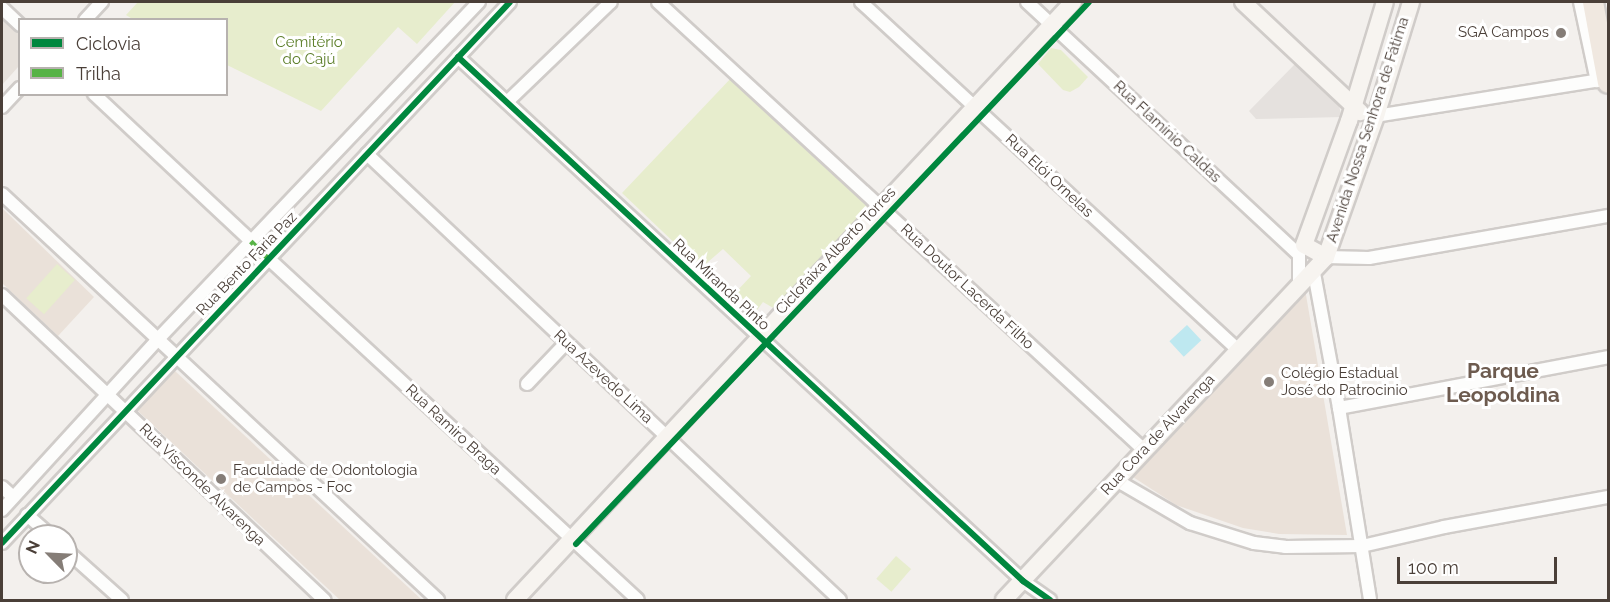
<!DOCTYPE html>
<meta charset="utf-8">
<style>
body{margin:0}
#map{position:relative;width:1610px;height:602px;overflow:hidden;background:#f3f0ed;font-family:Raleway,sans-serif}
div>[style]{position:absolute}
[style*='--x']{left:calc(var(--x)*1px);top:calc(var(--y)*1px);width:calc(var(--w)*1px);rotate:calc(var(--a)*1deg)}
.residential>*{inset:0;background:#e7e1db}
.education>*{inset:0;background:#eae1d9}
.green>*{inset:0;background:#e7edcd;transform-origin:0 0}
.parking>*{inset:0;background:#e5e1de}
.water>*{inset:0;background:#bee8f0;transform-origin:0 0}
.roads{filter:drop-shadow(2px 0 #d0ccc9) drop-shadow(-2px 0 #d0ccc9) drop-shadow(0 2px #d0ccc9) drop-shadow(0 -2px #d0ccc9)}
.minor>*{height:12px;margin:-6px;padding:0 6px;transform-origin:6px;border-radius:6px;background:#fdfdfc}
.secondary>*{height:16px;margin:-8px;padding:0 8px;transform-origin:8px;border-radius:8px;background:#f7f4f0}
.trunk>*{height:20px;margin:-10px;padding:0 10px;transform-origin:10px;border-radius:10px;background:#f0e8e0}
.quiet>*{height:4.5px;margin-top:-2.25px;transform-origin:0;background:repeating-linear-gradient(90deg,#57b346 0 9px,transparent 0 13.5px)}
.cycleway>*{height:6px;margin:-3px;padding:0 3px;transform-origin:3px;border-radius:3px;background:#00873e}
.dots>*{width:16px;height:16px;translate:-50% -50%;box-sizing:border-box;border:3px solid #fff;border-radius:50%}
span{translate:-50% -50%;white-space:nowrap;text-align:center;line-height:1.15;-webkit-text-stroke:6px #fff;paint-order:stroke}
.poi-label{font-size:15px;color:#4a3f38}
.right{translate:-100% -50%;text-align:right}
.left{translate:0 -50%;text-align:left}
.park-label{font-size:15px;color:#5c7e29}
.street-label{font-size:15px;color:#4a3f38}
.district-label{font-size:21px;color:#6d5b4f;font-weight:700}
.frame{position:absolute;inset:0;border:3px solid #4a3f38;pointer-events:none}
.legend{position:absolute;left:18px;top:18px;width:210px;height:78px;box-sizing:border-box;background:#fff;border:2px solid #b7b2af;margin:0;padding:8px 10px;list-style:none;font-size:18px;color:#4a3f38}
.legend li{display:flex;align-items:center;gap:12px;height:30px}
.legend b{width:30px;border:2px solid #b7b2af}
.north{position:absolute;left:18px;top:524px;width:60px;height:60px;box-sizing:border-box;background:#fff;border:2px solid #b7b2af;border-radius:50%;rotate:294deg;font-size:16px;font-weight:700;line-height:24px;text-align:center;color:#4a3f38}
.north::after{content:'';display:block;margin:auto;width:21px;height:27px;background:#857d77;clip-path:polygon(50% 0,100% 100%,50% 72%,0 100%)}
.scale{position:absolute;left:1397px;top:557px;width:160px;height:27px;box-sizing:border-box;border:3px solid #4a3f38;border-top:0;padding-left:8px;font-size:18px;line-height:21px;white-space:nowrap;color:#4a3f38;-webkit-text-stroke:4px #fff;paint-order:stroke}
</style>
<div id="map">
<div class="residential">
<div style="clip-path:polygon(2px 13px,20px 30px,19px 66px,2px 85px)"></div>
</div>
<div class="education">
<div style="clip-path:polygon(2px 208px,94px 297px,58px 336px,2px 283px)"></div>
<div style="clip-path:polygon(1305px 289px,1347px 535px,1279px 534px,1243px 528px,1176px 505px,1130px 475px)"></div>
<div style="clip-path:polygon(171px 370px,175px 371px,422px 600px,340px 600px,138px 411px,137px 407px)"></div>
</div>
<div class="green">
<div style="clip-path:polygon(138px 2px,455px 2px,417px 44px,398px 27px,321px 111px,227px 65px,226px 20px,134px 20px,126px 15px)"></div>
<div style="clip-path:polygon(1051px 48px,1061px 50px,1088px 77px,1079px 87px,1070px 92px,1063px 90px,1038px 64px)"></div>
<div style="clip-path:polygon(733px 76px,847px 185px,866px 205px,869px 211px,775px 309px,763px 302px,757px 310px,735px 293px,751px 276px,723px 249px,701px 268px,622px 193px)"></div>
<div style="left:57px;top:264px;width:24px;height:46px;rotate:42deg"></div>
<div style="left:896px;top:556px;width:20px;height:30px;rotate:41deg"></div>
</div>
<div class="parking">
<div style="clip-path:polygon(1295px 64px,1339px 106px,1342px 117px,1256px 119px,1249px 111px)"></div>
</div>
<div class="water">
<div style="left:1187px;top:325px;width:21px;height:24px;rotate:47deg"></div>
</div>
<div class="roads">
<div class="minor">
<div style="--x:658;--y:2;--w:661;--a:42.67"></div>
<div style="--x:861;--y:2;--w:512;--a:42.7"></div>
<div style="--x:1027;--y:2;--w:371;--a:42.9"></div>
<div style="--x:1580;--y:2;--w:81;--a:77.9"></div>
<div style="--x:2;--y:8;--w:25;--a:43"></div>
<div style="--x:85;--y:20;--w:25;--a:-47"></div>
<div style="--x:458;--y:57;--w:771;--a:42.84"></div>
<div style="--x:1023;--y:581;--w:33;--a:35"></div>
<div style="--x:94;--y:94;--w:215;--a:43.1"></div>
<div style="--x:507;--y:102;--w:144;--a:-43.9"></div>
<div style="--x:2;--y:107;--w:26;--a:-47"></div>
<div style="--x:1376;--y:116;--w:234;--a:-9.1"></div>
<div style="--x:367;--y:154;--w:650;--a:43.32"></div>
<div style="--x:2;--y:194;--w:596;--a:42.96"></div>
<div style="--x:1326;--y:257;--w:43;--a:1.3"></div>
<div style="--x:1369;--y:258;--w:243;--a:-10"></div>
<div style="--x:269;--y:259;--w:502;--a:42.74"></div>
<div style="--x:1314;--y:273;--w:137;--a:79.5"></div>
<div style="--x:1339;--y:408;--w:194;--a:80.8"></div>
<div style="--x:1299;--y:286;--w:31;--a:-90"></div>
<div style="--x:2;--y:295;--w:444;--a:43.4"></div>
<div style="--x:527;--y:384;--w:57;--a:-46.4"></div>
<div style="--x:1339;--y:408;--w:274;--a:-10.7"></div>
<div style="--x:1116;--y:480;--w:86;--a:30.2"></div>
<div style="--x:1190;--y:523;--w:67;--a:17.4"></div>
<div style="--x:1254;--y:543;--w:31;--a:7"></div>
<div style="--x:1285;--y:547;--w:77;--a:-0.7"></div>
<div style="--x:1362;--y:546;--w:84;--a:-13"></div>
<div style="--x:1444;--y:527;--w:167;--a:-10.4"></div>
<div style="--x:2;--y:487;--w:15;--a:42"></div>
<div style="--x:2;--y:510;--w:233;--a:-47.6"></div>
<div style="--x:159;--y:338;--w:464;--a:-46.4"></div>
<div style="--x:27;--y:515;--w:32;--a:41"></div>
<div style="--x:2;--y:543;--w:742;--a:-46.8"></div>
<div style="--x:66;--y:550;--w:75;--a:41.8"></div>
</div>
<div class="secondary">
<div style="--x:1243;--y:2;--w:161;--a:43.2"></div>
<div style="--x:1326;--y:257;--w:25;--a:-151"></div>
<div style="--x:1304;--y:245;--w:132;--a:-70.1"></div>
<div style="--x:1349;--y:121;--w:124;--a:-73.2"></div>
<div style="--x:515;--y:600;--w:818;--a:-46.98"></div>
<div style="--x:1004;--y:600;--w:470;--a:-46.8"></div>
<div style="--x:1326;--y:257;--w:150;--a:-70.5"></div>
<div style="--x:1376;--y:116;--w:119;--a:-72.9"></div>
</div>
<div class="trunk">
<div style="--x:1593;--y:2;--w:82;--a:79.5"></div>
</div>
</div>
<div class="quiet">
<div style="--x:251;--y:241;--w:25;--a:45"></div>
</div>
<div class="cycleway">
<div style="--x:458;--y:57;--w:771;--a:42.84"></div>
<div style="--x:1023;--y:581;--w:33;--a:35"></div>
<div style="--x:2;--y:543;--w:742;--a:-46.8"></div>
<div style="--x:576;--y:544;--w:746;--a:-46.57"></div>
</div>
<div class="dots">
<div style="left:1561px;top:33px;background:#857d77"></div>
<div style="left:1269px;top:382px;background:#857d77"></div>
<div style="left:221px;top:479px;background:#857d77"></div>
</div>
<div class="poi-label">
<span class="right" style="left:1549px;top:33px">SGA Campos</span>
<span class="left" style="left:1281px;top:382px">Colégio Estadual<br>José do Patrocinio</span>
<span class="left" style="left:233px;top:479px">Faculdade de Odontologia<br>de Campos - Foc</span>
</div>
<div class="park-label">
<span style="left:309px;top:51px">Cemitério<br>do Cajú</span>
</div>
<div class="street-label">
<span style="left:1368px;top:130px;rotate:-72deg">Avenida Nossa Senhora de Fátima</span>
<span style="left:1167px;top:132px;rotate:43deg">Rua Flamínio Caldas</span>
<span style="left:1049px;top:176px;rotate:43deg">Rua Elói Ornelas</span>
<span style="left:836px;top:251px;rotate:-47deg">Ciclofaixa Alberto Torres</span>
<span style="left:247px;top:264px;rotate:-46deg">Rua Bento Faria Paz</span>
<span style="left:721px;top:285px;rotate:43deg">Rua Miranda Pinto</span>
<span style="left:967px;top:287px;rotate:43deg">Rua Doutor Lacerda Filho</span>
<span style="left:603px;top:377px;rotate:43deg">Rua Azevedo Lima</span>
<span style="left:453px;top:430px;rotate:43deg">Rua Ramiro Braga</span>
<span style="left:1158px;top:435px;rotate:-47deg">Rua Cora de Alvarenga</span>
<span style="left:202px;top:485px;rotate:44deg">Rua Visconde Alvarenga</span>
</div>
<div class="district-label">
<span style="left:1503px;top:383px">Parque<br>Leopoldina</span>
</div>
<div class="frame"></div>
<ul class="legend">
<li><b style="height:8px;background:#00873e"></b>Ciclovia</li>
<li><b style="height:8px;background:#57b346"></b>Trilha</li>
</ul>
<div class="north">N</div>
<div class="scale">100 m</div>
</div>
